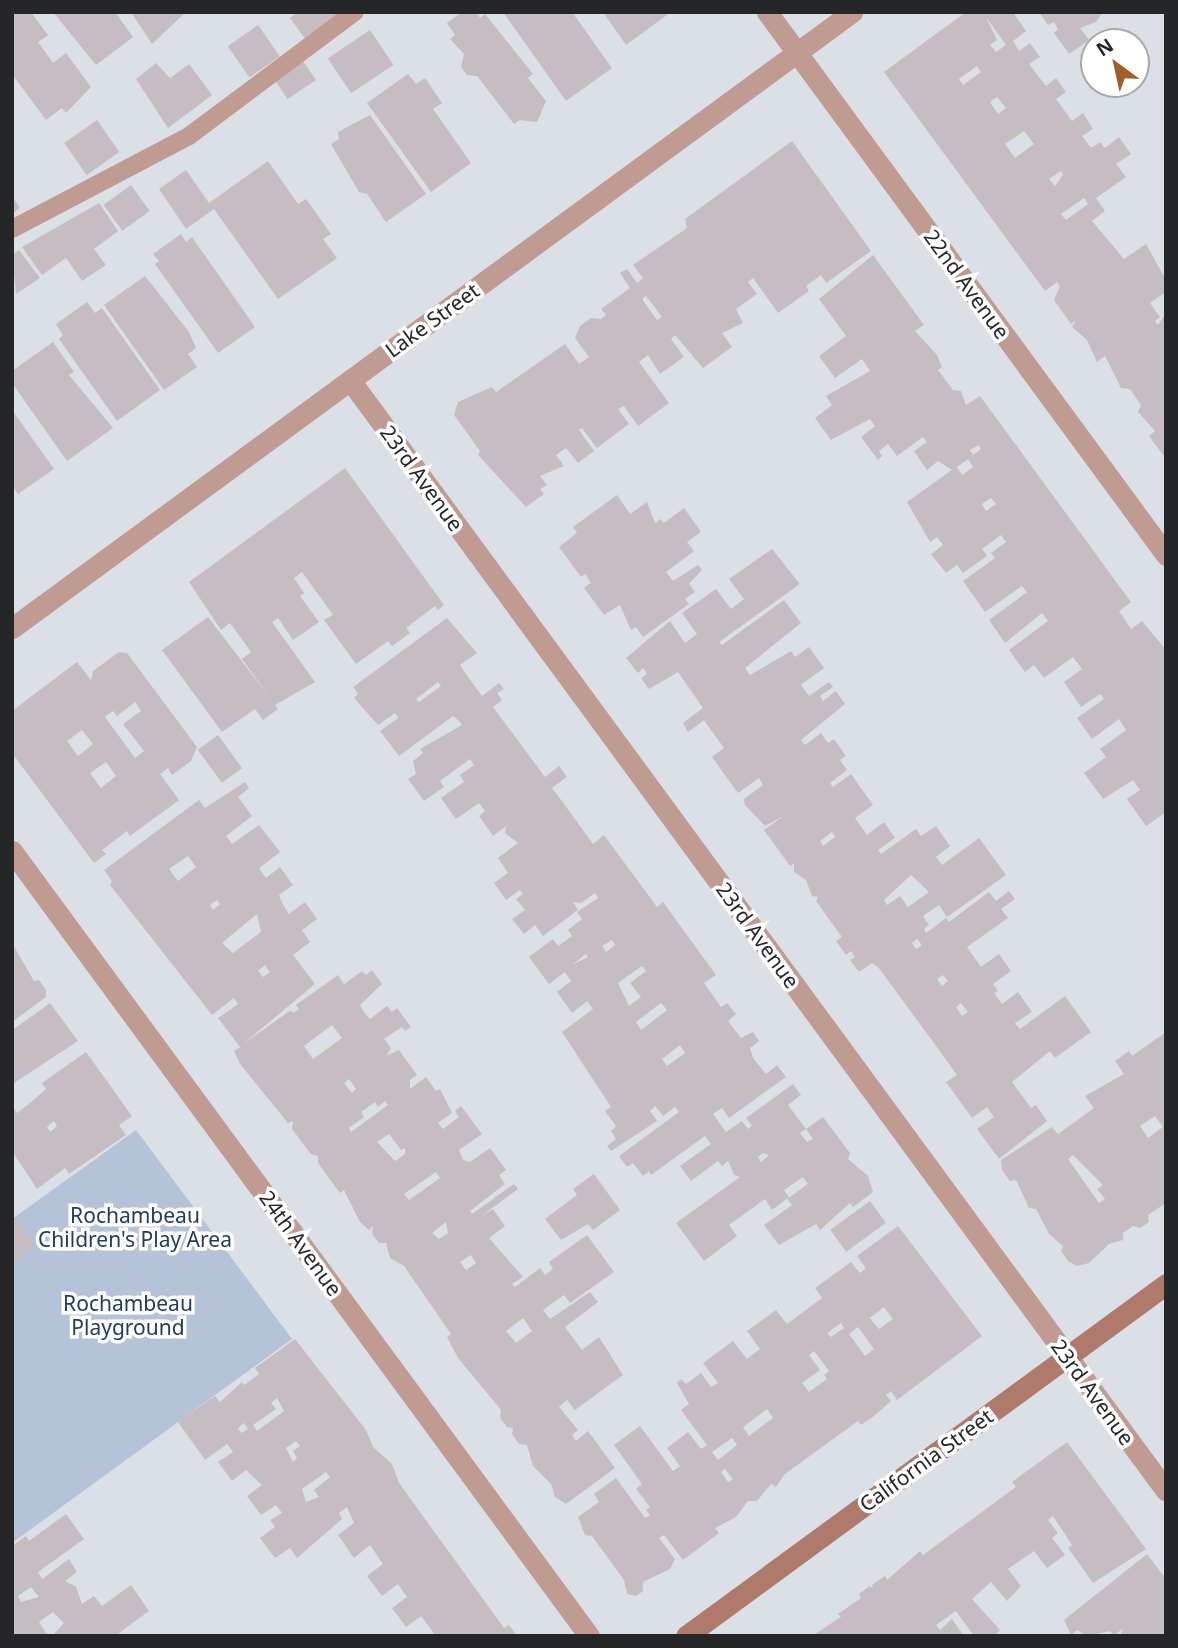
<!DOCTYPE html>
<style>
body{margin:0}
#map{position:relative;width:1178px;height:1648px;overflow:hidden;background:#dbe0e7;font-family:"Noto Sans",sans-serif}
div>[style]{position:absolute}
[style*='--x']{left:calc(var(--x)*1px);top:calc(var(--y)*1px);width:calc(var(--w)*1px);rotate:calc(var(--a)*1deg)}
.green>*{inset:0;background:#b4c3d8}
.building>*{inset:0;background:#c5bdc1;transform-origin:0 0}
.lane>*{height:18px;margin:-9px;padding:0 9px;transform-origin:9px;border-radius:9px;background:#c09b92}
.street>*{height:21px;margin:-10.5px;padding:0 10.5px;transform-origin:10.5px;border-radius:10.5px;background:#c09b92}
.secondary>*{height:21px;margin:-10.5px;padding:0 10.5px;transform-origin:10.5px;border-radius:10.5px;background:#af796c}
span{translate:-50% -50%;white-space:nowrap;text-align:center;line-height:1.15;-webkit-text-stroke:7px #fff;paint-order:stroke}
.street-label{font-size:21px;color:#242628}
.park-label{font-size:21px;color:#213b61}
.frame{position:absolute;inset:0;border:14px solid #242628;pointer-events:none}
.north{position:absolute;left:1080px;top:28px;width:70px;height:70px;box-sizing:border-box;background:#fff;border:2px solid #a7a8a9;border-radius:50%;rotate:327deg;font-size:19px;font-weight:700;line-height:28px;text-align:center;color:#242628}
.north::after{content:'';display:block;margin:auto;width:24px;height:32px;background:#9f5d29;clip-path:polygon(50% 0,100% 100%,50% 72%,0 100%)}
</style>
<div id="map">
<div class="green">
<div style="clip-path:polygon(136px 1130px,292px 1339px,12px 1543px,12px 1219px)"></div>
</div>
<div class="building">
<div style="clip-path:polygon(12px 12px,31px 12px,48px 35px,38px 42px,53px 63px,66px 53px,91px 87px,66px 113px,62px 108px,46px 120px,12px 74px)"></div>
<div style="clip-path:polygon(53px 12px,115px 12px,133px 37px,96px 65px)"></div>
<div style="clip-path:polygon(131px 12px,186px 12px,152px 44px)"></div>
<div style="clip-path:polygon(298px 12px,335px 12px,339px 17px,306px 40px,290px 18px)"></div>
<div style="clip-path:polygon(462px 12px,476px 12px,480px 18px,485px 14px,533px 74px,528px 78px,546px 101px,537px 122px,520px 120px,514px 124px,477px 76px,467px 75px,461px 67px,464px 54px,450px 39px,455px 35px,447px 23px)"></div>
<div style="clip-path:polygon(503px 12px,572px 12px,612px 68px,566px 101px)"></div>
<div style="clip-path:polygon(603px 12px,671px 12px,626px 45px)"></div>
<div style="clip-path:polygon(evenodd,966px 12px,1013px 12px,1026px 31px,1013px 41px,1019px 51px,1030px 43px,1040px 57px,1029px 64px,1046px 86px,1056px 78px,1066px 92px,1056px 99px,1072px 121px,1083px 113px,1093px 129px,1082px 136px,1091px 148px,1100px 142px,1105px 148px,1119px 137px,1131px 154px,1116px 164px,1126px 177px,1096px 198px,1105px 211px,1092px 221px,1124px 259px,1146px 244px,1166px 280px,1166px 292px,1150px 303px,1160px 317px,1155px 321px,1158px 325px,1166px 313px,1166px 459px,1149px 436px,1155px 431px,1138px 412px,1141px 405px,1130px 389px,1121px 388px,1105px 356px,1097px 362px,1087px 340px,1072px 327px,1076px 320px,1071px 324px,1054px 300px,1060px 286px,1057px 282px,1045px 291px,884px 72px,966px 12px,986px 17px,1006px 45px,996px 52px,990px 45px,997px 40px,986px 17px,966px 12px,977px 66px,981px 72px,963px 85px,959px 79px,977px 66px,966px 12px,997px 97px,1006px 108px,998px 114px,990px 102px,997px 97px,966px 12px,1024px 131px,1034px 144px,1015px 158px,1005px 144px,1024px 131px,966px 12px,1061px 171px,1063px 175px,1055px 186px,1049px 179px,1061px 171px,966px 12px,1084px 198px,1088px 204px,1066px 220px,1061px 214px,1084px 198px)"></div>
<div style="clip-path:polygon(1039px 12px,1103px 12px,1096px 22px,1080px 28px,1089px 40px,1069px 54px,1054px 33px,1058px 29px,1054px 22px,1048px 25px)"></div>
<div style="left:258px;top:25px;width:38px;height:37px;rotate:55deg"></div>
<div style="left:370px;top:30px;width:42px;height:51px;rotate:56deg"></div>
<div style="left:303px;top:61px;width:23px;height:34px;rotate:56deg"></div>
<div style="clip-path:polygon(156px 63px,170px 78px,189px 64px,212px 95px,168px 128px,136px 79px)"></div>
<div style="clip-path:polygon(408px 74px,416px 84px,425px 78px,442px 103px,433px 109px,471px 163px,431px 192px,367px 103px)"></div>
<div style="clip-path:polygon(370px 115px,426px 194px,386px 222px,367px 194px,359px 192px,331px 144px,339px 139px,338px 132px)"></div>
<div style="left:97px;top:120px;width:39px;height:40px;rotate:55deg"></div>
<div style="clip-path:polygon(evenodd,792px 141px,871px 251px,826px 283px,821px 275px,806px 286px,809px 291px,778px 313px,753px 278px,748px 282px,757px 294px,736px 309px,743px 323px,722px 333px,732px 347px,703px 368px,675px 335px,671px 339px,684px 357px,660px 374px,648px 355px,639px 362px,669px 403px,638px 426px,624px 406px,618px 409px,629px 424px,597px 448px,582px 428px,579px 430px,594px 451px,578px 463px,566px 448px,556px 455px,564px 466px,540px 476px,547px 485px,540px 489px,544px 494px,526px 507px,478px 455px,480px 451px,454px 415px,458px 402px,492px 387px,496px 392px,565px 344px,579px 364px,589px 357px,575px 338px,580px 326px,591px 318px,601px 319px,606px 315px,601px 309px,630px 288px,620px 273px,627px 269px,637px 283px,643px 278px,633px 265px,687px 228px,685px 219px,792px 141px,646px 296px,662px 317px,657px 320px,642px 299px,646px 296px)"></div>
<div style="clip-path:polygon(268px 161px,298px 204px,306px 199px,331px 234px,323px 239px,337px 258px,278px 299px,214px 209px,186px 229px,159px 189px,186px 170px,209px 203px)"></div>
<div style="left:131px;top:185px;width:32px;height:34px;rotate:54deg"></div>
<div style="clip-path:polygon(12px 196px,20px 208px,12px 214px)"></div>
<div style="clip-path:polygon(99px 203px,118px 231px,94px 249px,106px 265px,82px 281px,66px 258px,42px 275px,22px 247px)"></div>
<div style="clip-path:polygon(181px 234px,186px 242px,192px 237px,255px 327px,218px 353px,155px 264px,159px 261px,153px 254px)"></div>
<div style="clip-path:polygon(19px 250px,40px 278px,16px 294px,12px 255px)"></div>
<div style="clip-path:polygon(evenodd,873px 255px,924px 325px,915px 331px,937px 355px,942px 367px,938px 370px,953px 390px,961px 391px,966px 405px,980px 396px,1131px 602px,1119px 611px,1131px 629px,1142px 621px,1166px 650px,1166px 812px,1146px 826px,1127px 799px,1140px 790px,1133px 780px,1103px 799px,1084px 773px,1106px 757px,1100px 749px,1126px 730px,1119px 719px,1092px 739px,1077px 718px,1104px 699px,1100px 694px,1081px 707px,1064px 682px,1082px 669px,1073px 657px,1044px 678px,1034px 665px,1025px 672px,1009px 650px,1048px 621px,1042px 613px,1005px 643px,989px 620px,1027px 592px,1022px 586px,985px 612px,963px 581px,995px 558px,991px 553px,1006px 542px,1001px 535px,982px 549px,987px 556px,963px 573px,957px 565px,946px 573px,931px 554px,943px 545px,937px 537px,930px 542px,907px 502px,952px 470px,938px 461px,927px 470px,914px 451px,927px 442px,923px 437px,897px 456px,888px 444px,879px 451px,882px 456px,878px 460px,861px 437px,875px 426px,870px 419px,831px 440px,815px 418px,832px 405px,826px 396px,870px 371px,862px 359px,835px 378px,819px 356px,846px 336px,819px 299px,873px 255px,979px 445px,981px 449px,973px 455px,970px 450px,979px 445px,873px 255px,968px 459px,973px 467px,962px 475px,957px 467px,968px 459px,873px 255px,991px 498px,996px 504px,986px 511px,982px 504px,991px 498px)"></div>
<div style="clip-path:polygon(145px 276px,189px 332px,196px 348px,188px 354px,197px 367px,164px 390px,104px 305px)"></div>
<div style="clip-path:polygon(87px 302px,95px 313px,102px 308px,160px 390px,117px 421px,59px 339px,63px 335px,56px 324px)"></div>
<div style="clip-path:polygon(53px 342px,74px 372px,69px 375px,113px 428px,67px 461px,12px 383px,12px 371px)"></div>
<div style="clip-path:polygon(12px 410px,54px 469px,18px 494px,12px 485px)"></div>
<div style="clip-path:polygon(345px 468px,444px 605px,438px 610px,435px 606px,406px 628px,410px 633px,392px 646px,388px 641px,356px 664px,324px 620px,333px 615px,302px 572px,294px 578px,304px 593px,300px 596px,319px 622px,293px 640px,278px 618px,272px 622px,315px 682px,275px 705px,278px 709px,263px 720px,255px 709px,222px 732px,162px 650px,208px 617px,270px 698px,242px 659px,251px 652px,230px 623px,221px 630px,189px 582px)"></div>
<div style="clip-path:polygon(617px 495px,630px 514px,647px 502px,655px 523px,661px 519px,664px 523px,684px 508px,701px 532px,687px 542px,694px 551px,666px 572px,673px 581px,698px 565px,702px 570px,689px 584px,695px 592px,685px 599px,689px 604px,643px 637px,636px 627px,631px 630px,620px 605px,604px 615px,584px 588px,591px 583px,585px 574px,581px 577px,559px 547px,577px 533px,573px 527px)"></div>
<div style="clip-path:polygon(evenodd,772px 549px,800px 584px,719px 642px,722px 645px,784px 600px,801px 623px,745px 668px,750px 675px,791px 651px,795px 657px,809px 647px,824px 668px,801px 685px,809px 696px,829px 682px,833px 687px,820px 696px,823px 701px,836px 691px,845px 704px,801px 740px,805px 745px,821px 733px,828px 743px,834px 739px,846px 756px,840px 760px,847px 770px,830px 783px,833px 787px,851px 774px,873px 805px,855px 818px,867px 835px,884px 822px,895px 838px,878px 850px,881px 854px,916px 829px,921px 836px,936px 826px,950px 846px,936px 857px,942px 865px,979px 838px,1006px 875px,947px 917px,939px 905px,923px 916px,929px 925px,924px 929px,926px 933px,946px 918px,949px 922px,989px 892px,996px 901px,1009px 891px,1015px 899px,1001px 909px,1008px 918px,967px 947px,981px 967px,999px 954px,1011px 971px,993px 984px,998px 991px,994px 993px,1002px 1004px,1018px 992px,1032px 1012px,1015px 1023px,1020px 1029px,1065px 996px,1091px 1032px,1055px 1058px,1050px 1051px,1012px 1082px,1031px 1108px,1036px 1105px,1047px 1121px,999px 1159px,977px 1129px,994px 1117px,987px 1107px,972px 1118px,946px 1082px,957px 1075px,931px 1039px,878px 967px,872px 963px,859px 972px,850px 960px,855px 957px,851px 951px,846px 955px,836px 941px,842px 937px,816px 901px,818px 897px,812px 896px,806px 880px,794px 872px,794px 863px,790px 866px,764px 830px,785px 815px,765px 826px,745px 805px,744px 799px,763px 785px,759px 778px,738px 793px,712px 757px,724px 748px,704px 720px,688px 732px,683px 723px,703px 708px,678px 672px,649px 689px,641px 678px,647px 674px,643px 668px,638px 673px,626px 658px,670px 621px,685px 643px,697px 634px,682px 613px,716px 589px,731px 609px,744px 599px,729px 579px,772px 549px,832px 832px,835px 837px,823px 846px,820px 841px,832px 832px,772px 549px,911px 875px,929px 892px,908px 907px,900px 896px,887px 905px,884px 900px,911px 875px,772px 549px,917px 939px,922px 945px,916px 949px,912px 943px,917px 939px,772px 549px,943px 975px,948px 981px,942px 986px,937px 979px,943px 975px,772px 549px,961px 1003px,968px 1012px,962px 1016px,956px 1007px,961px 1003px)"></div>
<div style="clip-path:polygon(evenodd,447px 618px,477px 653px,460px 665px,463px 670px,482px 696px,499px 683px,504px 689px,497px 693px,502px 700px,493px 707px,545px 777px,559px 766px,567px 777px,552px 788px,567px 808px,593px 844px,604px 835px,657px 907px,663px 902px,716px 975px,704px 983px,721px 1007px,727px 1003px,736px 1014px,728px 1021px,741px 1038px,753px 1032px,759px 1041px,750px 1048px,753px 1058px,766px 1074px,777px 1065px,786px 1077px,729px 1118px,722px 1108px,713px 1114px,726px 1132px,742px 1121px,748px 1129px,752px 1126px,746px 1118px,793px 1084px,801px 1095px,788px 1105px,806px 1129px,800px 1133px,807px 1142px,813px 1139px,806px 1129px,823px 1117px,850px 1153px,848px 1159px,868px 1176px,873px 1192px,853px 1207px,850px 1203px,820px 1230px,816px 1224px,779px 1245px,764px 1225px,792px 1205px,787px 1199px,808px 1184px,803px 1177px,784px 1190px,789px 1197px,772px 1210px,765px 1199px,729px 1225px,737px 1236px,704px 1261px,676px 1223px,740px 1177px,734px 1175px,728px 1161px,722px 1166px,718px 1161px,691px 1181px,680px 1166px,711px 1144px,705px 1136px,651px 1175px,649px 1171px,643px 1176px,633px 1163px,627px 1167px,619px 1156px,679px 1112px,675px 1107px,663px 1116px,655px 1106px,650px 1111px,657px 1121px,611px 1151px,607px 1146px,616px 1139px,611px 1131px,616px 1126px,605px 1111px,611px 1107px,562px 1032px,593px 1009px,587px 1001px,572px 1013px,557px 992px,571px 981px,565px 972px,549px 984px,529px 957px,553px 939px,558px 946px,572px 936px,568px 930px,582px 919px,577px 912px,598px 898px,595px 893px,581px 903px,573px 902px,578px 910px,543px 936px,535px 925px,524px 934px,512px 919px,525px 910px,516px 899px,523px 894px,520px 890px,506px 900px,494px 883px,508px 873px,498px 858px,518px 843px,505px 833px,506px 826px,493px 836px,479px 816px,485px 811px,479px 803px,456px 819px,441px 798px,464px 782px,460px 775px,474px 765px,470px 759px,440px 781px,444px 787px,424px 801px,408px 779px,416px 774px,413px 761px,423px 753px,420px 749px,462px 725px,459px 721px,453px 716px,399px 756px,380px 731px,398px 718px,395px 713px,378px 725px,354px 698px,358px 694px,353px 687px,447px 618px,438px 682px,441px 686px,419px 702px,416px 699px,438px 682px,447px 618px,612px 940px,615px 945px,606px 952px,602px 946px,612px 940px,447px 618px,586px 954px,588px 957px,572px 965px,586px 954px,447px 618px,642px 966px,646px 971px,630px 983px,641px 997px,629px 1006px,618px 983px,642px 966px,447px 618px,661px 1003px,667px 1010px,641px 1030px,636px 1022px,661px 1003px,447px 618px,680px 1045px,685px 1053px,667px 1066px,662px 1059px,680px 1045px,447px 618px,763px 1153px,769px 1155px,761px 1162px,758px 1157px,763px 1153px)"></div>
<div style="clip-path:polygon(evenodd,119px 652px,127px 653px,197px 747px,191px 761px,172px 775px,168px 768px,160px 774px,179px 800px,130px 836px,127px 831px,102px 850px,106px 854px,94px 863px,12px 753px,12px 711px,77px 662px,91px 680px,93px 671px,119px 652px,135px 702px,141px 711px,123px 724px,144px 751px,135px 758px,105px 717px,113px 711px,117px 716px,135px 702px,119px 652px,82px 730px,93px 744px,78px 756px,67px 741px,82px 730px,119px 652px,106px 762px,116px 776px,101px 788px,90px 773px,106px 762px)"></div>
<div style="left:218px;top:735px;width:41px;height:25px;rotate:54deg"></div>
<div style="clip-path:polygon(evenodd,245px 782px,249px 788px,238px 797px,252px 816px,226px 836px,232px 844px,259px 825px,280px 852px,259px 868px,266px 878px,280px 867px,293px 885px,279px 895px,283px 905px,289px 914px,305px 902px,317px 919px,302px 930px,310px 942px,293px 955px,315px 984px,243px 1044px,291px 1010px,293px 1013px,299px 1009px,296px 1005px,338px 975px,344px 984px,362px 971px,366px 975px,372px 970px,382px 984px,360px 1005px,363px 1011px,370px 1019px,387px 1006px,392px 1012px,397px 1008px,411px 1027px,405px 1031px,402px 1027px,384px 1039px,391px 1048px,386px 1056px,399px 1050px,417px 1075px,410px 1080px,410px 1089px,426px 1077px,436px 1091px,440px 1089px,452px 1113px,438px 1123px,443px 1129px,459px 1117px,455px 1111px,461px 1106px,482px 1134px,459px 1150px,463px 1160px,470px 1162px,490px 1148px,506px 1170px,499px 1175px,505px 1184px,470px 1211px,472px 1214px,514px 1184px,518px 1189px,480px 1217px,493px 1209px,505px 1226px,489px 1238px,523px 1277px,512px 1284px,515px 1287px,540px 1268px,545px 1275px,553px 1269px,549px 1262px,587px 1235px,614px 1272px,570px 1303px,564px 1295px,543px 1310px,550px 1319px,590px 1292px,598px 1302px,565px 1327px,582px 1350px,599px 1337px,623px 1375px,575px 1410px,567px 1400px,559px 1407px,578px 1430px,572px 1435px,576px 1441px,588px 1431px,615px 1468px,566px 1504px,555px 1497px,551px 1484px,533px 1466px,527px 1445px,519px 1444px,512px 1434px,513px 1428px,507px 1427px,500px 1418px,501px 1410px,458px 1358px,447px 1337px,451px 1334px,404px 1266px,390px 1258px,386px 1243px,379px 1243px,372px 1234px,373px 1226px,369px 1230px,360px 1222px,344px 1190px,340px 1193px,318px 1163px,318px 1156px,311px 1154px,292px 1129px,293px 1121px,288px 1123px,240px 1064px,234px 1051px,240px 1047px,218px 1018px,238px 1004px,234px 998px,212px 1015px,110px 885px,112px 881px,104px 870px,199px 800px,205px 808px,245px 782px,188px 856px,196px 867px,178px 881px,169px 869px,188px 856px,245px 782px,217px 900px,220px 904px,213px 910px,210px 905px,217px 900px,245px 782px,257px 914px,261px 932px,233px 953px,226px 947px,222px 943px,257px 914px,245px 782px,265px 965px,270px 972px,263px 977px,258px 971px,265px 965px,245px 782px,332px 1025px,342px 1038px,313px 1059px,304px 1046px,332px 1025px,245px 782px,349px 1079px,356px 1089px,352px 1093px,344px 1083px,349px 1079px,245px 782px,385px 1101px,388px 1105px,351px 1132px,349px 1128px,364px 1117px,361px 1112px,375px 1102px,378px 1107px,385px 1101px,245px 782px,389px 1134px,401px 1150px,405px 1148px,405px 1154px,395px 1161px,377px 1142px,389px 1134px,245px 782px,436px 1172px,440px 1178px,409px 1200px,404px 1194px,436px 1172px,245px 782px,446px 1222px,448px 1233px,439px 1239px,432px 1233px,446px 1222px,245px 782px,471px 1255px,476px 1263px,466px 1270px,460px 1262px,471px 1255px,245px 782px,523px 1318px,532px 1331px,516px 1343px,506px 1331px,523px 1318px)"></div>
<div style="clip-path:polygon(12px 943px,34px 981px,39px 980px,46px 990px,46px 997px,12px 1022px)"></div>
<div style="clip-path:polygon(50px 1003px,78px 1041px,14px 1083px,14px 1029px)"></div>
<div style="clip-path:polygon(evenodd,1166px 1032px,1166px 1203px,1148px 1215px,1149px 1222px,1140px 1228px,1133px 1226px,1123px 1233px,1123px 1240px,1109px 1244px,1089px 1263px,1077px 1266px,1068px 1261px,1061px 1251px,1063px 1246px,1049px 1234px,1036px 1209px,1029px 1208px,1016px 1180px,1010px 1181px,1002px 1170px,1001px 1160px,1052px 1127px,1058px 1134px,1094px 1108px,1085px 1096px,1124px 1074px,1115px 1061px,1129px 1051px,1132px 1056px,1166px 1032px,1155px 1116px,1163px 1127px,1148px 1138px,1140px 1126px,1155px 1116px,1166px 1032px,1073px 1155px,1103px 1185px,1097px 1189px,1105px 1199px,1099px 1203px,1068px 1159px,1073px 1155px)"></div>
<div style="clip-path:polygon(evenodd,86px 1052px,132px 1116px,119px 1125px,126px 1135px,69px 1174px,65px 1168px,37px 1189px,12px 1151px,12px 1106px,17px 1113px,30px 1103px,46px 1089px,42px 1083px,86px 1052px,54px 1121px,57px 1126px,50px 1132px,47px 1127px,54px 1121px)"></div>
<div style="clip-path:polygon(594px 1174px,620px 1210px,593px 1230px,588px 1224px,561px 1240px,545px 1219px,577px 1195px,573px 1189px)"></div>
<div style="left:870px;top:1201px;width:27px;height:49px;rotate:54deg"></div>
<div style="clip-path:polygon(16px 1217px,36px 1245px,12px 1263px,12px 1219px)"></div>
<div style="clip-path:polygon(evenodd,898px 1226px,982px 1336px,897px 1400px,891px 1391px,886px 1395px,891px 1401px,874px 1416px,861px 1425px,858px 1421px,785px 1474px,776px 1487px,771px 1484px,757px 1501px,748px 1501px,736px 1517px,715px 1528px,719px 1533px,683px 1560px,664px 1535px,659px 1538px,675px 1559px,670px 1569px,643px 1582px,643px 1591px,636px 1596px,627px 1594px,624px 1580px,592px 1536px,585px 1535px,578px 1517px,599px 1502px,594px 1494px,616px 1478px,645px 1518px,650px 1515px,646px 1510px,650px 1507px,636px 1489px,642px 1484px,614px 1445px,640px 1426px,673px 1471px,680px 1466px,667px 1448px,688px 1432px,701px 1449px,707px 1445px,681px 1410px,689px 1404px,677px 1383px,681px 1379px,686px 1384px,701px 1373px,711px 1387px,718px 1383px,703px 1363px,733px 1341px,747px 1359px,760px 1349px,747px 1331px,776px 1310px,787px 1324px,822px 1298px,815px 1288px,851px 1262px,860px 1273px,866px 1268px,857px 1256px,898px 1226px,884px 1307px,893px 1319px,879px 1329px,870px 1318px,884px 1307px,898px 1226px,841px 1323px,844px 1328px,831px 1337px,827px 1333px,841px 1323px,898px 1226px,858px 1327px,874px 1349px,865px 1356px,849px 1334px,858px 1327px,898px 1226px,814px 1351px,829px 1371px,824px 1375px,827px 1379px,809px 1392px,802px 1383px,820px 1370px,809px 1355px,814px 1351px,898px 1226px,767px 1409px,773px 1418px,749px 1436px,743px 1427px,767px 1409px,898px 1226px,732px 1438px,737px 1445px,718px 1460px,712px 1452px,732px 1438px,898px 1226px,725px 1469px,733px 1479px,728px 1482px,721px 1472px,725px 1469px)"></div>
<div style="clip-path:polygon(evenodd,295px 1339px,366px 1430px,373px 1447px,392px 1464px,399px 1483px,504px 1628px,509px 1625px,517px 1636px,436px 1636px,421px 1616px,406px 1627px,392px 1608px,407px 1597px,398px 1584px,382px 1596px,367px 1576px,383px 1564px,370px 1545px,354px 1558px,338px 1535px,354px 1523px,347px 1507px,339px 1513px,342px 1519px,297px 1558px,290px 1548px,275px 1558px,260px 1538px,275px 1527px,270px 1520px,282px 1513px,276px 1505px,261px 1515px,247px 1496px,262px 1485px,246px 1470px,232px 1481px,218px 1462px,233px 1452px,227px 1444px,205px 1460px,178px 1422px,215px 1396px,220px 1402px,242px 1382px,244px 1385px,259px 1374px,255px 1368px,295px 1339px,277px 1398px,284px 1411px,257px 1431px,253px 1425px,276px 1409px,271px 1403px,277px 1398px,295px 1339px,244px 1423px,248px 1429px,241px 1433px,238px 1428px,244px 1423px,295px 1339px,296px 1441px,300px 1446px,293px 1451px,297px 1458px,293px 1462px,286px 1448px,296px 1441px,295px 1339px,326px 1472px,330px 1477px,314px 1490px,319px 1497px,306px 1502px,302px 1489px,326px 1472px)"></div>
<div style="clip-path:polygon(1067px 1442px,1146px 1549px,1093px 1583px,1068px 1548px,1072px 1545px,1053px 1516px,1048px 1520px,1058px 1533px,1052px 1538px,1065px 1555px,1047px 1568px,1034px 1551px,1008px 1569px,1021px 1586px,1007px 1601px,991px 1582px,972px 1599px,1000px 1630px,994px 1636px,974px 1636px,956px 1611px,936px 1625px,940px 1630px,952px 1619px,964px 1636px,812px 1636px,841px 1617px,838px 1614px,861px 1598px,859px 1594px,870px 1586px,873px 1589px,872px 1585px,885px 1576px,887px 1580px,920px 1551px,923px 1555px,1016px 1487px,1012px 1482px)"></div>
<div style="clip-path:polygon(evenodd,66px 1514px,84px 1539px,38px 1572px,42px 1579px,69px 1559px,77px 1572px,65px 1581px,76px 1587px,82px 1604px,94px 1596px,102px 1606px,131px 1585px,149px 1611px,119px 1633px,121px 1636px,52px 1636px,64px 1623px,53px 1612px,39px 1622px,48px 1636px,12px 1636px,12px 1546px,26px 1536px,29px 1541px,66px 1514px,31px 1587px,39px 1597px,21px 1602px,18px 1596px,31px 1587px)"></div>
<div style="clip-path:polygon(1147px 1554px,1166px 1579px,1166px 1636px,1121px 1636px,1122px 1629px,1114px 1636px,1110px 1631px,1087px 1636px,1077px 1630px,1071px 1635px,1064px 1620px)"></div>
</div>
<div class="lane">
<div style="--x:12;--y:229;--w:200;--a:-27.7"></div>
<div style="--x:189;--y:136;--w:207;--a:-36.8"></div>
</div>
<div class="street">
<div style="--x:767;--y:12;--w:674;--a:53.69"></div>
<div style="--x:350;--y:380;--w:1378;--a:53.7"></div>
<div style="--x:12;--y:628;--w:1042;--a:-36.25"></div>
<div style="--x:12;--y:851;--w:974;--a:53.68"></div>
</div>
<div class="secondary">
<div style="--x:686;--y:1636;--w:595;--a:-36.25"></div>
</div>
<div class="street-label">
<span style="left:967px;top:284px;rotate:54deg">22nd Avenue</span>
<span style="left:432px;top:320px;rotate:-36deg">Lake Street</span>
<span style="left:422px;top:478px;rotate:54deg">23rd Avenue</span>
<span style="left:758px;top:935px;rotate:54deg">23rd Avenue</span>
<span style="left:301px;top:1243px;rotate:54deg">24th Avenue</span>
<span style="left:1093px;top:1392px;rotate:54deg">23rd Avenue</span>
<span style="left:926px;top:1460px;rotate:-36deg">California Street</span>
</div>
<div class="park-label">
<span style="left:135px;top:1227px">Rochambeau<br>Children's Play Area</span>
<span style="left:128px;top:1315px">Rochambeau<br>Playground</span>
</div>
<div class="frame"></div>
<div class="north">N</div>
</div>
